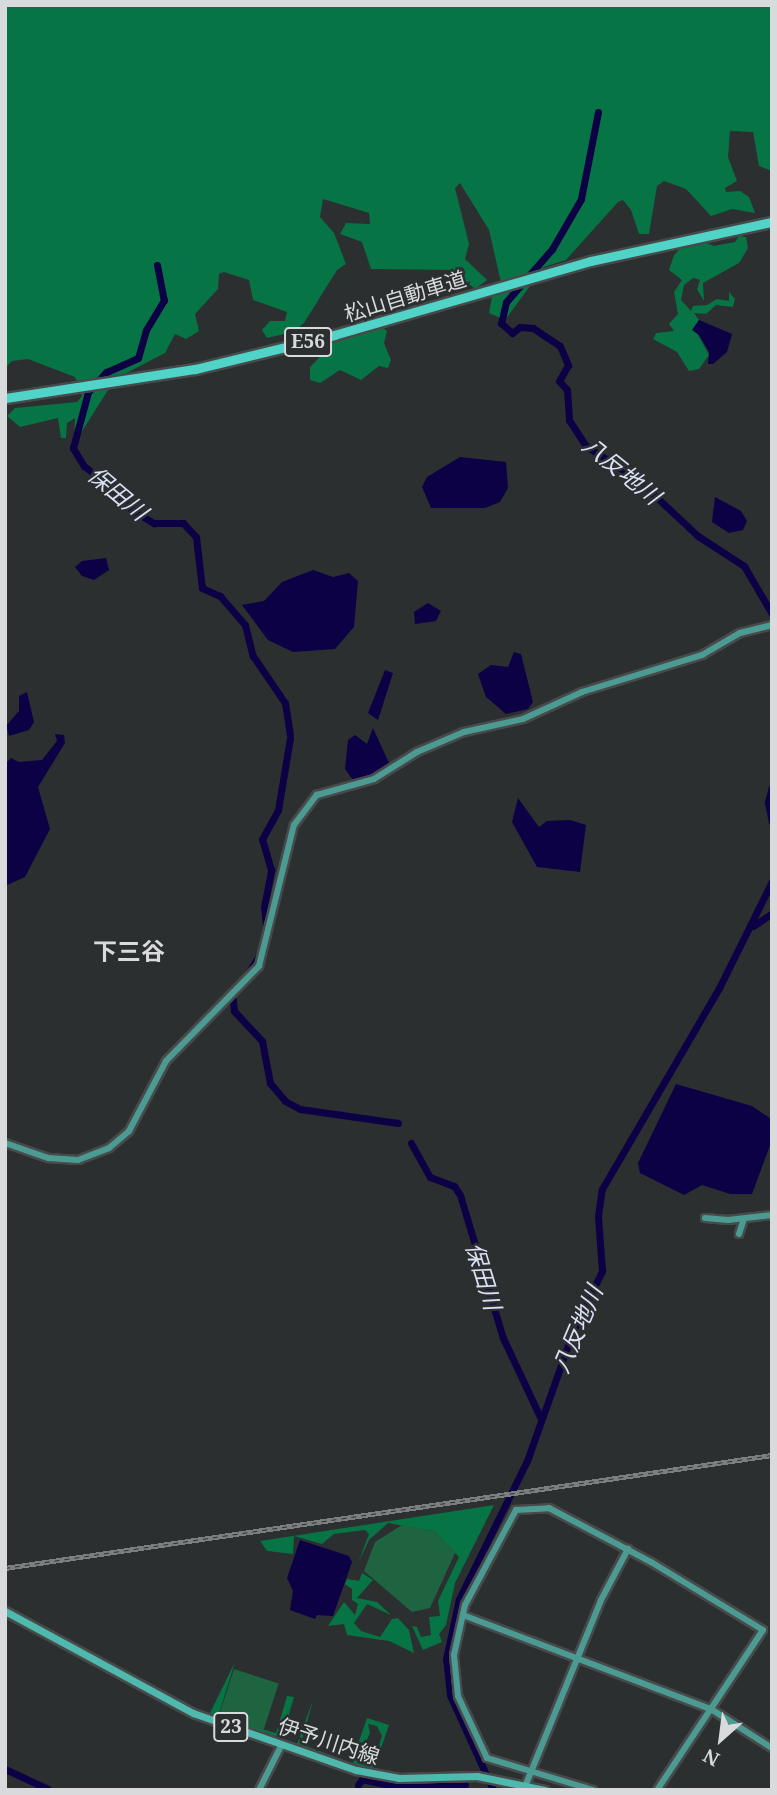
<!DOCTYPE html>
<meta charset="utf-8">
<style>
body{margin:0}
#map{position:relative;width:777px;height:1795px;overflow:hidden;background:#2b2f30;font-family:"Noto Serif","Noto Sans JP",serif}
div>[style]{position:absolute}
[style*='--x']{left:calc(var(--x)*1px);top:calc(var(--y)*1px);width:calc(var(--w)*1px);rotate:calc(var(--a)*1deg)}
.green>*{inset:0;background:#1f6440;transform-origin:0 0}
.forest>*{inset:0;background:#077445}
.water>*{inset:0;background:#0d0145}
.river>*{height:7px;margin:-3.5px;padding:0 3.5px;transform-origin:3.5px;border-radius:3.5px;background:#0d0145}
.roads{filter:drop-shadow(2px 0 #474a4b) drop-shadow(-2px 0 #474a4b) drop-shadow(0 2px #474a4b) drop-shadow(0 -2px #474a4b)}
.secondary>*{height:6px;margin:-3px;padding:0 3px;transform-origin:3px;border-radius:3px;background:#4c9b92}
.primary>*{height:7px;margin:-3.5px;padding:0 3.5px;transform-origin:3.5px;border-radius:3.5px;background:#4fb9ae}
.highway>*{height:9px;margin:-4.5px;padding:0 4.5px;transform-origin:4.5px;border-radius:4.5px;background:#4fd4c7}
.rail>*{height:4.5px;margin-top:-2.25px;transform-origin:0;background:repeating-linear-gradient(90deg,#2b2f30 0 5px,#7c7f80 0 10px);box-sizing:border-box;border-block:2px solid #7c7f80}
span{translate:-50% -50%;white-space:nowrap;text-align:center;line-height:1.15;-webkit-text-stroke:5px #2b2f30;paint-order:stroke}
.shield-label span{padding:2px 5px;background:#2b2f30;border:2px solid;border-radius:5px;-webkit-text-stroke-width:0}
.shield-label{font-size:19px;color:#d8dadb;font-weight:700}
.street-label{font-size:21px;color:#d8dadb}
.water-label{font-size:23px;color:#dbe0f5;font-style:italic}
.quarter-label{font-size:24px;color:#d8dadb;font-weight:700}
.frame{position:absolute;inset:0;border:7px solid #d8dadb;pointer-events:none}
.north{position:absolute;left:686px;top:1704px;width:70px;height:70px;-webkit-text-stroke:5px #2b2f30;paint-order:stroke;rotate:208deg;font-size:19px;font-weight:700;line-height:28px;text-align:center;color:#d8dadb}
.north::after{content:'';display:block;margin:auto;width:24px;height:32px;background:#d8dadb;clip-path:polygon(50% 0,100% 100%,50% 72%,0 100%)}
</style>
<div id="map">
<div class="green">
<div style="clip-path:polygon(402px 1525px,434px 1531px,455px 1553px,430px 1608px,412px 1612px,364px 1571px,375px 1542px)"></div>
<div style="left:234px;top:1669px;width:47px;height:51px;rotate:18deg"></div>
</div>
<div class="forest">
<div style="clip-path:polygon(5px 5px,772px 5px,772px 171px,759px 166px,753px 132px,730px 131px,728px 157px,737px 181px,725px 188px,726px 192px,740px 191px,749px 197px,755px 213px,732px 209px,711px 216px,686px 189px,664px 181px,657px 186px,649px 234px,639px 234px,631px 210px,623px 200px,618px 202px,566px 260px,544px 267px,505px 320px,489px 313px,492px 297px,503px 291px,489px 230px,460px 183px,455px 188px,469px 244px,465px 259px,487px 280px,475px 289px,452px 270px,371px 269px,362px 242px,340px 234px,346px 223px,370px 224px,369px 213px,323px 199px,320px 217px,334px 233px,346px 264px,337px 270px,304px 323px,293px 332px,267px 338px,262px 330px,270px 321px,285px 321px,287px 312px,253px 300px,249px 280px,224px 272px,219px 274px,218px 289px,195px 314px,199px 331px,186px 339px,175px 334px,165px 353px,115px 379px,74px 444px,75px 418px,67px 423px,66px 438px,61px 438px,58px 418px,20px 427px,7px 416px,15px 408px,77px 402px,82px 396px,75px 377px,28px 359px,12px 361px,5px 368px)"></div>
<div style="clip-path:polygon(739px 236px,746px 237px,748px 248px,739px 263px,703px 283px,704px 301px,697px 289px,700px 280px,693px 278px,684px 285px,681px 300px,691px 311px,693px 306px,707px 305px,717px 299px,729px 301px,729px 292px,735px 299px,733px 307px,716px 305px,706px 314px,694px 313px,699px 320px,696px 331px,709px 355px,699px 369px,689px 371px,677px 352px,653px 339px,656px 333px,674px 331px,669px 324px,678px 314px,674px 292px,682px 280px,669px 270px,674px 255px,684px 244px,702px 241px,714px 246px,735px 242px)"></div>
<div style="clip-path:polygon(382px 327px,387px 331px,384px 343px,391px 360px,388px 368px,379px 366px,361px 380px,340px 370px,320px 383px,310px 380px,310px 367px,321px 356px,308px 356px,307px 349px)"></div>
<div style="clip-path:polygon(494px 1505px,455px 1583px,446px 1625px,439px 1634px,442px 1642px,423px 1650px,412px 1626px,417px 1627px,421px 1637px,431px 1635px,429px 1617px,440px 1616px,438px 1601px,459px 1557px,434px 1531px,388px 1523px,369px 1540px,358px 1563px,369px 1534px,365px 1530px,334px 1534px,322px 1544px,294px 1536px,293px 1554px,267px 1551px,260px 1541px)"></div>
<div style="clip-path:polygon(362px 1573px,373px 1580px,357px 1598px,377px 1602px,391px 1615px,367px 1604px,354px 1623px,361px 1631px,380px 1637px,392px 1619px,398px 1618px,409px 1630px,414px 1653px,389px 1641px,347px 1635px,344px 1624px,328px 1626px,344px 1602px,355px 1615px,358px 1604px,352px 1600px,352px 1589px,345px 1584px,347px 1579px,359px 1581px)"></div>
<div style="clip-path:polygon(235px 1662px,218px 1717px,276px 1733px,287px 1696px,294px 1697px,283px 1735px,273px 1738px,209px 1715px)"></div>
<div style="clip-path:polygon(313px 1700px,301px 1744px,346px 1761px,297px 1744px)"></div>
<div style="clip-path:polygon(367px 1718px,389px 1725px,375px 1766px,371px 1770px,353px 1763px,355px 1757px,364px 1763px,374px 1762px,382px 1736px,377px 1726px,368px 1724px,370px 1733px,364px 1746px,358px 1744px)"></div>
</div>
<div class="water">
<div style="clip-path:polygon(699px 320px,732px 334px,727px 352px,713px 364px,708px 364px,709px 352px,699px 335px,692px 330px)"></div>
<div style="clip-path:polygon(460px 457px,506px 462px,508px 488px,500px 502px,485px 508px,431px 508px,422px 487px,427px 477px)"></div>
<div style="clip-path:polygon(715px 497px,741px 511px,747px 521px,743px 530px,729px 533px,712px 522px)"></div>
<div style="clip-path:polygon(106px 558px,109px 570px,94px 580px,82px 576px,75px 567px,82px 561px)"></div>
<div style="clip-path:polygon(313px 570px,333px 577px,349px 573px,358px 581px,354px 627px,335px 649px,293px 652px,268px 640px,242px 605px,264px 601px,282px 582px)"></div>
<div style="clip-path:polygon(428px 603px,441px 611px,436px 621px,415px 624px,414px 612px)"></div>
<div style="clip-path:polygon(514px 652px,521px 654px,533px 702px,528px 709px,506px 714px,486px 697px,478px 674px,491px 665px,508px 667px)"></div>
<div style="clip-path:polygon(385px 670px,393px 673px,378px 720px,368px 713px)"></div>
<div style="clip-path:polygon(27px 692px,34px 722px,29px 730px,9px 736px,6px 726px,19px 711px,19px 696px)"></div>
<div style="clip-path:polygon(373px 728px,389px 763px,371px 775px,353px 780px,345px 769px,348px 740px,355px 735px,367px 744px)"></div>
<div style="clip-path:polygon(55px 734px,64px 735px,65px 743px,38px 787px,50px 829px,25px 877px,5px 886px,5px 764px,11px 758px,19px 762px,42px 760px,57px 741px)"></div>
<div style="clip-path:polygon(518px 798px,539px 827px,547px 821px,570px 820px,586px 825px,580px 872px,537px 867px,512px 822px)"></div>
<div style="clip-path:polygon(676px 1084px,752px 1106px,771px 1119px,772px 1140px,752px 1194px,730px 1194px,702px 1185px,684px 1195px,640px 1173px,638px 1163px)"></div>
<div style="clip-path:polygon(300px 1540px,349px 1556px,352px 1562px,333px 1616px,317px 1615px,315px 1619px,290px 1610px,293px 1591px,287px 1578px)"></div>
</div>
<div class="river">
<div style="--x:598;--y:112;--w:89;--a:101.1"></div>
<div style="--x:581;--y:199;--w:58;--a:120.1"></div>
<div style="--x:552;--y:249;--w:70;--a:131"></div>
<div style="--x:506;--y:302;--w:22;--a:103"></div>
<div style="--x:501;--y:323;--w:15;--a:42"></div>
<div style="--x:512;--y:333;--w:10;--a:-37"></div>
<div style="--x:520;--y:327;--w:13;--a:4"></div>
<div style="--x:533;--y:328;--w:32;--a:34"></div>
<div style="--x:560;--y:346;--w:21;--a:67"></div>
<div style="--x:568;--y:365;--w:18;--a:119"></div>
<div style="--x:559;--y:381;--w:12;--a:48"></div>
<div style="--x:567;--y:390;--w:30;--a:86"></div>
<div style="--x:569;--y:420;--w:31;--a:57"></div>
<div style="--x:586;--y:446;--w:61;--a:32.9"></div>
<div style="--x:637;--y:479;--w:83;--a:43.1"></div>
<div style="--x:698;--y:536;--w:55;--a:33.1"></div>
<div style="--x:744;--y:566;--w:56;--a:59.7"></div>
<div style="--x:157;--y:265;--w:36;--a:79"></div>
<div style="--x:164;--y:300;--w:35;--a:121"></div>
<div style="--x:146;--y:330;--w:29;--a:106"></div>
<div style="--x:138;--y:358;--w:35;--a:156"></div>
<div style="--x:106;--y:372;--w:27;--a:132"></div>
<div style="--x:88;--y:392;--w:58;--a:105"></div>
<div style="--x:73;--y:448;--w:21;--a:59"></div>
<div style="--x:84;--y:466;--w:34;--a:37"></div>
<div style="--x:111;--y:486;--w:32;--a:49"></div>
<div style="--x:132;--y:510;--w:26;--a:31"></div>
<div style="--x:154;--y:523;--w:29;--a:0"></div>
<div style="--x:183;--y:523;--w:19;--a:47"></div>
<div style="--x:196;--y:537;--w:51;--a:83.3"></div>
<div style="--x:202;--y:588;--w:20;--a:24"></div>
<div style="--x:220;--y:596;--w:38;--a:49"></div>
<div style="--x:245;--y:625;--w:32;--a:76"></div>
<div style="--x:253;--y:656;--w:57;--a:55.8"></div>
<div style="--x:285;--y:703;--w:31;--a:81"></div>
<div style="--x:772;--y:787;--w:16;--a:105"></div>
<div style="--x:768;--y:802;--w:20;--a:79"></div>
<div style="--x:753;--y:926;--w:23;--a:-34"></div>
<div style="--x:267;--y:935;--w:28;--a:-96"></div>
<div style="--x:264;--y:907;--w:38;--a:-79"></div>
<div style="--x:271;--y:870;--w:32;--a:-106"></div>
<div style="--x:262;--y:839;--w:33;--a:-61"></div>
<div style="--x:278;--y:810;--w:73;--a:-80.5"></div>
<div style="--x:247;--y:975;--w:26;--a:-58"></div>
<div style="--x:233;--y:1000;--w:11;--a:85"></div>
<div style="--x:234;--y:1011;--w:41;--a:47"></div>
<div style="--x:262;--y:1041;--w:43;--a:79.2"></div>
<div style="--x:270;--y:1083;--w:23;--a:50"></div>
<div style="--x:285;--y:1101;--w:17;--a:28"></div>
<div style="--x:300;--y:1109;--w:99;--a:8.1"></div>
<div style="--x:411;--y:1143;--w:39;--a:61"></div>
<div style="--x:430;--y:1177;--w:26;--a:21"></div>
<div style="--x:454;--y:1186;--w:11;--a:56"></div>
<div style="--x:460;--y:1195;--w:149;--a:73.3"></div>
<div style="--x:503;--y:1338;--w:89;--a:64.9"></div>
<div style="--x:5;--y:1769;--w:47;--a:24.9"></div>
<div style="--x:358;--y:1785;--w:7;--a:-56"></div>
<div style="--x:362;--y:1779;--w:32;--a:13"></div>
<div style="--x:393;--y:1786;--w:72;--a:-1.6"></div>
<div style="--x:493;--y:1790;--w:104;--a:-114.4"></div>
<div style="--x:450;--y:1695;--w:36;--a:-96"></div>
<div style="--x:446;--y:1659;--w:61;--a:-77.8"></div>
<div style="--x:459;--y:1599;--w:154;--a:-63.8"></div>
<div style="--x:527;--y:1461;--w:138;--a:-70.5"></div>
<div style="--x:573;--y:1331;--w:67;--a:-64.2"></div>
<div style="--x:602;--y:1271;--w:55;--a:-94.2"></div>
<div style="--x:598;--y:1216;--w:27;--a:-82"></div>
<div style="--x:602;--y:1189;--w:233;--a:-59.8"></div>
<div style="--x:719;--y:988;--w:119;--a:-63.6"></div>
</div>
<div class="roads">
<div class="secondary">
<div style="--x:5;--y:1143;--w:46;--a:19.2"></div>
<div style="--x:48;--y:1158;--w:30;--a:4"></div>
<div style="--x:78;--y:1160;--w:33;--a:-21"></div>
<div style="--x:109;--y:1148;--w:26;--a:-40"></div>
<div style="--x:129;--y:1131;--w:79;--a:-62.1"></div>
<div style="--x:166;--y:1061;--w:133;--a:-45.6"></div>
<div style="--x:259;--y:966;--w:145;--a:-76.1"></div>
<div style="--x:294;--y:825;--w:38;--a:-53"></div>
<div style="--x:317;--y:795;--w:59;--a:-15.7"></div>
<div style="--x:374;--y:779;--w:51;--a:-32.1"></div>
<div style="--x:417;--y:752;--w:51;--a:-23.1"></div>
<div style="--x:464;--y:732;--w:60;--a:-12.4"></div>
<div style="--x:523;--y:719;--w:65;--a:-24.6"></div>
<div style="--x:582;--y:692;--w:126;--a:-17.1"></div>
<div style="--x:702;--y:655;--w:44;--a:-30.1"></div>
<div style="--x:740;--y:633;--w:33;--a:-14"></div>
<div style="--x:705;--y:1218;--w:23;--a:5"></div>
<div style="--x:728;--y:1220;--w:44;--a:-6.5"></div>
<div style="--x:739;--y:1234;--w:16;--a:-72"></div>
<div style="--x:463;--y:1615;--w:265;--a:20.8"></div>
<div style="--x:711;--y:1709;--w:72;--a:32.6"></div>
<div style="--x:524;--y:1789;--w:204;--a:-67.8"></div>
<div style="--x:601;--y:1600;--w:58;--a:-62.1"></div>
<div style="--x:259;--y:1790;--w:51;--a:-63.4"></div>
<div style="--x:593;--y:1790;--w:111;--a:-163.2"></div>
<div style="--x:487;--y:1758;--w:68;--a:-115.1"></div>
<div style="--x:458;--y:1696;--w:41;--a:-95.6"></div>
<div style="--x:454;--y:1655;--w:51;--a:-77.6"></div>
<div style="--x:465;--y:1605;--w:108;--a:-61.8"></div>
<div style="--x:516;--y:1510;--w:33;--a:-3"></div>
<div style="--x:549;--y:1508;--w:115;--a:27.9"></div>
<div style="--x:651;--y:1562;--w:131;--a:31.3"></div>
<div style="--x:763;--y:1630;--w:192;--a:123.5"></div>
</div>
<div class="primary">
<div style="--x:5;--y:1611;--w:214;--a:28.5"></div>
<div style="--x:193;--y:1713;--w:173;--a:19.3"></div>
<div style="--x:356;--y:1770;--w:44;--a:10.5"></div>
<div style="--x:399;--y:1778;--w:78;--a:-1.5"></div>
<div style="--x:477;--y:1776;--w:69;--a:11.6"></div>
</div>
<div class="highway">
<div style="--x:5;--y:398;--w:192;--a:-8.7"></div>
<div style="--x:195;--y:369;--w:143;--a:-13.7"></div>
<div style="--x:334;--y:335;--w:267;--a:-16.1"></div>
<div style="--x:591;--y:261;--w:185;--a:-12.2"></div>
</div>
</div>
<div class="rail">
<div style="--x:5;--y:1568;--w:775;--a:-8.38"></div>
</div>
<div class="shield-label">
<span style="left:308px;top:342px">E56</span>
<span style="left:231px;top:1727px">23</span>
</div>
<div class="street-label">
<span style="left:405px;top:296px;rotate:-17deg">松山自動車道</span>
<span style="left:329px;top:1741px;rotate:18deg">伊予川内線</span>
</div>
<div class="water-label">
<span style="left:622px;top:470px;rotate:39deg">八反地川</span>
<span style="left:118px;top:493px;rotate:40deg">保田川</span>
<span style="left:484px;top:1276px;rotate:73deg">保田川</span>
<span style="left:577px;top:1329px;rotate:-67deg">八反地川</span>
</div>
<div class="quarter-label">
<span style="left:129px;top:951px">下三谷</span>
</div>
<div class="frame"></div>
<div class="north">N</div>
</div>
